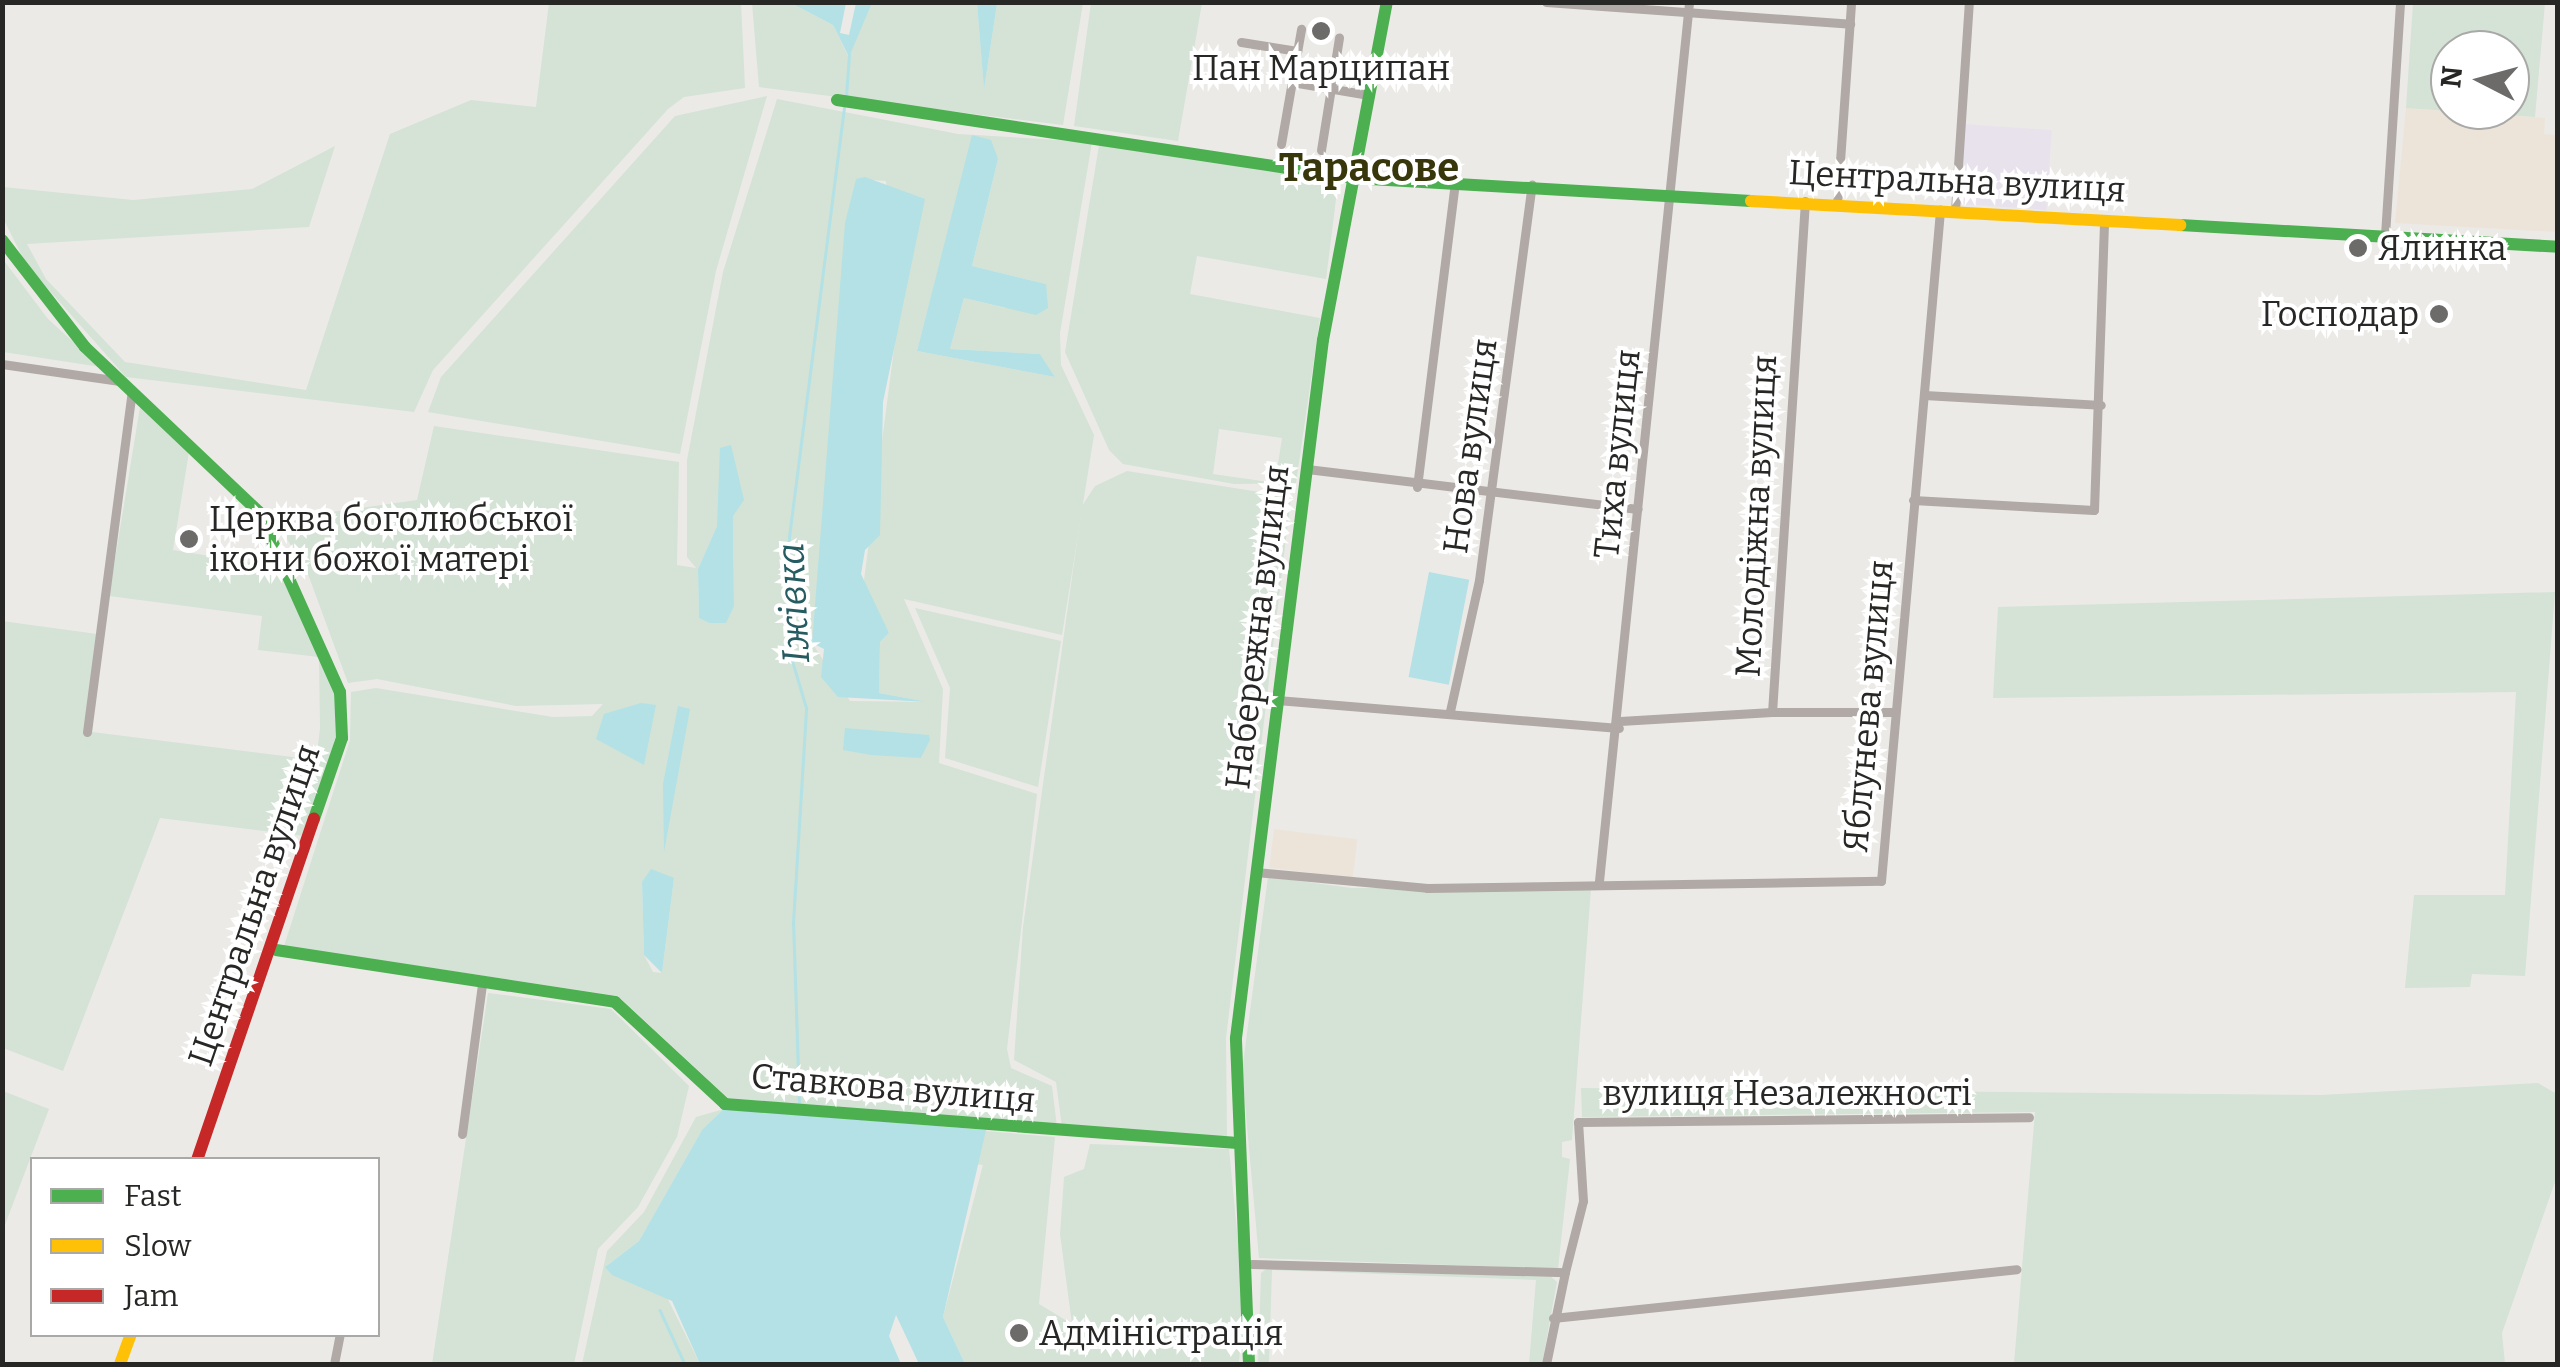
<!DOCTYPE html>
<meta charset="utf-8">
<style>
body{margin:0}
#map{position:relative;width:2560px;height:1367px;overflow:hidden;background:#ebeae7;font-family:Bitter,serif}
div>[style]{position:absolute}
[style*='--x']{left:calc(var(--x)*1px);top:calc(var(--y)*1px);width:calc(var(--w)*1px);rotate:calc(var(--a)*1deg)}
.industrial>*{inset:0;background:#ece4d8;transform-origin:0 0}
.education>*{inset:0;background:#e8e2ec;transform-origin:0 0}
.green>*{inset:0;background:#d4e3d5}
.water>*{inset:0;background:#b3e1e5;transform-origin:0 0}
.stream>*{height:2.5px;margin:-1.25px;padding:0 1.25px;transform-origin:1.25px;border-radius:1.25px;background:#b3e1e5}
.street>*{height:9px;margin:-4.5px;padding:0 4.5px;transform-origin:4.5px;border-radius:4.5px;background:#b0a9a6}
.fast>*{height:12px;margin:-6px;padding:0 6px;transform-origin:6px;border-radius:6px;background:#4caf50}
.slow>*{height:12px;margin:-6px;padding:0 6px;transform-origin:6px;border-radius:6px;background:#ffc107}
.jam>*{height:12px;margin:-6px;padding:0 6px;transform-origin:6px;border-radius:6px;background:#c62828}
.dots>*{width:28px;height:28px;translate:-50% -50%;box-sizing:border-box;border:5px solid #fff;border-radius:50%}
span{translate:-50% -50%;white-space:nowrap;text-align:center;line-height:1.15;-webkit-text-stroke:8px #fff;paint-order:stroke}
.poi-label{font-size:35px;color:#272725}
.left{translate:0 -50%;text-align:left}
.right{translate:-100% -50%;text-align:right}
.street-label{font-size:35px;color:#272725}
.water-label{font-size:38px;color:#255c61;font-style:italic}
.quarter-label{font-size:40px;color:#38360b;font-weight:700}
.frame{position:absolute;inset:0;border:5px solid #272725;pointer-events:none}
.legend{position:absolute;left:30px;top:1157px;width:350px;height:180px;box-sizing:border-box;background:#fff;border:2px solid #a9a9a8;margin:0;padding:12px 18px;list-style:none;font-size:30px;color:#272725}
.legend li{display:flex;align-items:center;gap:20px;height:50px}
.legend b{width:50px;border:2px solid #a9a9a8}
.north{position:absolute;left:2430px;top:30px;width:100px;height:100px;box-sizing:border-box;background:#fff;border:2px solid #a9a9a8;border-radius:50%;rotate:276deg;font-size:28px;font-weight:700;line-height:40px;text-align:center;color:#272725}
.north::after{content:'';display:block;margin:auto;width:35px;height:45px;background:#6c6b69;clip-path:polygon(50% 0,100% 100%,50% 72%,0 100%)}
</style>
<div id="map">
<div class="industrial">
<div style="clip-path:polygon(2406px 108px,2545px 118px,2544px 134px,2557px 135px,2557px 232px,2395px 223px)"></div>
<div style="left:1274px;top:829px;width:84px;height:39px;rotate:7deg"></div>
</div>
<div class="education">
<div style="left:1964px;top:124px;width:88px;height:80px;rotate:4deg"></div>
</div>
<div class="green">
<div style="clip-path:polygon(549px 3px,741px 3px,745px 88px,684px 97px,668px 109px,433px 370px,414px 412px,126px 377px,26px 264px,3px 218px,3px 187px,133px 200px,252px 189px,335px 146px,309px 227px,27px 244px,46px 279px,125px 362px,306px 390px,390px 134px,471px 100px,536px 107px)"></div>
<div style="clip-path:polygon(752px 3px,791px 3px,833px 25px,848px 56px,872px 3px,977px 3px,984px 88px,997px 4px,1083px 3px,1063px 125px,759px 87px)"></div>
<div style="clip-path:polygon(1091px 3px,1202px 3px,1178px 141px,1074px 126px)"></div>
<div style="clip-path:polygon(evenodd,2413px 3px,2545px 3px,2535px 117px,2406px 108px,2413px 3px,2510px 50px,2510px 110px,2450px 110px,2450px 50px,2510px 50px)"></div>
<div style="clip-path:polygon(767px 96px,716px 271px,680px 454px,428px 412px,441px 377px,675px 116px)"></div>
<div style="clip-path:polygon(evenodd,777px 99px,958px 134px,1092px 142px,1060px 333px,1061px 365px,1094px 435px,1062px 635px,904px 599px,943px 689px,939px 763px,1037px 794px,1007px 1049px,1011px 1068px,1052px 1086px,1057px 1127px,728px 1098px,618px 996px,284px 946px,350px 740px,351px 692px,376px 688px,553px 717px,592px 716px,603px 704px,516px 706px,377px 679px,348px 683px,305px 566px,274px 520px,417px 500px,434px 426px,679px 462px,677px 565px,696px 568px,687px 557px,687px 460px,723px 272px,777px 99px,973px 135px,998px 159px,972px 266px,1046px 284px,1005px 308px,964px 298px,950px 349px,1040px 354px,1055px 377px,917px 351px,973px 135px,777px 99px,856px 179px,886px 181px,898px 318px,863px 588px,889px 633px,880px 642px,879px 693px,928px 702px,850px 701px,812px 643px,856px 179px,777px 99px,733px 516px,734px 605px,709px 623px,699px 618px,698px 569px,717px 526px,733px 516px,777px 99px,930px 739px,921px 758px,842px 745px,930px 739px,777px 99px,674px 878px,662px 973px,653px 972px,644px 955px,642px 882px,674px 878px)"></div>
<div style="clip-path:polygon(evenodd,1100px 139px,1338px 183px,1326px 279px,1197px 256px,1190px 294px,1320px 318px,1296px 483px,1234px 484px,1123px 464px,1109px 450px,1065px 352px,1100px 139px,1219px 429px,1282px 438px,1275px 483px,1213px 474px,1219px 429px)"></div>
<div style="clip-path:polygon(2px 258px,48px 319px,101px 367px,3px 352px)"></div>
<div style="clip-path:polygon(141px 401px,189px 452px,173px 550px,283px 568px,334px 693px,336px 736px,305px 836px,160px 818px,63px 1071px,3px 1048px,2px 621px,97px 634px,84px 731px,316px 760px,320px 729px,319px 657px,258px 650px,262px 616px,109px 596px)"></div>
<div style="clip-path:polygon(1127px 471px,1291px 497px,1226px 1038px,1227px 1139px,1062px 1127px,1056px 1082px,1014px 1060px,1023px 927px,1082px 506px,1095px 486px)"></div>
<div style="clip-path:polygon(2555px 592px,2525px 976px,2472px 974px,2470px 987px,2405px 988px,2414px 895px,2505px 895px,2516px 692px,1993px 698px,1998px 607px)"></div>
<div style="clip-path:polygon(915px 608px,1061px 641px,1038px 787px,945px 758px,950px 688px)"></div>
<div style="clip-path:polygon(1268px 877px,1352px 888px,1591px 888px,1572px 1140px,1562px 1142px,1562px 1157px,1570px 1159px,1558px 1269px,1259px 1258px,1242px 1071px)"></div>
<div style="clip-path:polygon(488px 993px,611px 1009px,689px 1086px,677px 1137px,638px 1207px,598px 1249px,574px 1364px,432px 1364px)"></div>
<div style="clip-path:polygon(2538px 1083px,2557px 1094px,2556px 1179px,2502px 1333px,2505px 1364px,2014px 1364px,2035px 1112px,1582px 1117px,1581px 1088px,2321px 1095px)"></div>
<div style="clip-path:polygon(3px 1091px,49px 1109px,3px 1230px)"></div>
<div style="clip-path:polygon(724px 1109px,1055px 1137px,1039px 1304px,1072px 1324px,1060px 1234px,1064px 1177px,1084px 1169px,1090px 1144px,1229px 1149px,1243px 1292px,1239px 1364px,965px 1364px,943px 1317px,983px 1165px,702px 1130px,639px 1241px,606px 1266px,655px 1273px,700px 1364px,582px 1364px,607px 1251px,644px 1212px,696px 1117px)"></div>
<div style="clip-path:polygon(1269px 1267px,1549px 1275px,1557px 1282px,1542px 1364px,1529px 1364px,1536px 1280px,1272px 1270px,1269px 1364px,1258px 1364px,1261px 1273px)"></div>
</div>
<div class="water">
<div style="clip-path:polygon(791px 3px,846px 3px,840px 33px,849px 35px,856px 3px,872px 3px,849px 57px,833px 25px)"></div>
<div style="clip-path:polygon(977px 3px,1061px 3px,997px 4px,984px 89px)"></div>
<div style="clip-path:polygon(972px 135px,991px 140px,998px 159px,972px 266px,1046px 284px,1048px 308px,1036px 315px,964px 298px,950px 349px,1040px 354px,1055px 377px,917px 351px)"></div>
<div style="clip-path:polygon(865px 177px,925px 199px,883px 402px,880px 535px,865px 550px,861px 574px,889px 633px,880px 642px,879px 693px,928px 702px,838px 697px,821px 677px,824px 649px,812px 643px,845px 223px,856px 179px)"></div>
<div style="clip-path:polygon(731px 445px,744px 500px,733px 516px,734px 606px,726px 623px,709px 623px,699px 618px,698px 569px,717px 526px,720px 448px)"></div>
<div style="left:1429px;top:572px;width:41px;height:107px;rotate:11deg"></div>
<div style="clip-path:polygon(641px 703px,656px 705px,644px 765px,596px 739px,604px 714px)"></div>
<div style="clip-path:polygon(678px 706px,690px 709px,664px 852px,663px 784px)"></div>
<div style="clip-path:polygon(845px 728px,929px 735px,930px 740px,921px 758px,871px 755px,843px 750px)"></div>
<div style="clip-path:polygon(651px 869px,674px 878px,662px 973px,644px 955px,642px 882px)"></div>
<div style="clip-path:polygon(724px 1109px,986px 1130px,943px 1317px,965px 1364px,919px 1364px,896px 1315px,889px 1336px,901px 1364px,700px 1364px,672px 1301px,612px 1275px,605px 1267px,639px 1241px,702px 1130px)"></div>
</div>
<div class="stream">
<div style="--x:846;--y:96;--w:41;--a:-85.8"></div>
<div style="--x:799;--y:1102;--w:179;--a:-91.9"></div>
<div style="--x:793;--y:923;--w:215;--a:-86.5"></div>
<div style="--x:806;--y:708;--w:59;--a:-106.6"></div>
<div style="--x:789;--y:651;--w:114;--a:-90"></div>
<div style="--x:789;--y:537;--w:434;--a:-82.7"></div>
<div style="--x:660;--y:1310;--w:60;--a:65.2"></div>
</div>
<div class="street">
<div style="--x:1546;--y:2;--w:305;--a:4.1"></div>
<div style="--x:1241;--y:42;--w:57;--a:9.1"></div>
<div style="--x:1292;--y:82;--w:78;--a:9.6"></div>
<div style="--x:1281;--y:144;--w:117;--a:-80.1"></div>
<div style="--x:1321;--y:150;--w:114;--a:-80.9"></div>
<div style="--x:1805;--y:201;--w:512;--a:93.69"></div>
<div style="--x:1772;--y:712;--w:121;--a:0"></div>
<div style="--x:1837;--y:204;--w:202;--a:-86"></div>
<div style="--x:1955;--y:211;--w:209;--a:-86.2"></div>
<div style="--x:2385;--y:235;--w:233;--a:-86.3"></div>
<div style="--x:2;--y:364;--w:119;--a:8.2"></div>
<div style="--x:1924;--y:395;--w:177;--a:3.2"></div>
<div style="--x:1307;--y:469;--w:333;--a:6.9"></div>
<div style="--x:1417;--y:487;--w:307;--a:-82.9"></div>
<div style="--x:1913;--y:500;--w:181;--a:3.2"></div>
<div style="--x:2094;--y:510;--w:290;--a:-88"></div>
<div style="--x:1277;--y:700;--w:343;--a:4.7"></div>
<div style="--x:1450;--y:711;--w:134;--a:-77.5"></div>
<div style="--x:1479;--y:580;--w:399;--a:-82.4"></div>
<div style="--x:1620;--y:721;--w:152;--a:-3.4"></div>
<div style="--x:87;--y:732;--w:345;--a:-82.5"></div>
<div style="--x:1256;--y:872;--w:172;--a:5.3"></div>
<div style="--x:1427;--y:888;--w:454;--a:-0.9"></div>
<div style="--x:1881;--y:881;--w:674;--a:-84.97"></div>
<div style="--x:1599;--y:881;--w:884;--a:-84.15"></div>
<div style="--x:462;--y:1134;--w:151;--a:-82.4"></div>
<div style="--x:1252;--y:1264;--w:313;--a:1.5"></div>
<div style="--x:1565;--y:1272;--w:73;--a:-75.8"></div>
<div style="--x:1583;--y:1201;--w:79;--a:-93.6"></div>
<div style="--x:1578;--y:1122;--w:451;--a:-0.6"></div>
<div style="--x:1553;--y:1318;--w:466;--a:-6"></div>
<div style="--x:334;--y:1364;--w:31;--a:-79"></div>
<div style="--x:1546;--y:1364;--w:94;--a:-78.3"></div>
</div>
<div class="fast">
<div style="--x:837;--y:100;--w:522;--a:8.6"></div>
<div style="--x:1353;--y:178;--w:399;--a:3.3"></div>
<div style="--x:2180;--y:225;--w:379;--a:3.3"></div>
<div style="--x:2;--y:240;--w:135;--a:52.2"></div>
<div style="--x:85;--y:347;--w:240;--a:43.5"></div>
<div style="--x:259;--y:512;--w:197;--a:65.8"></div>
<div style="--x:340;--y:692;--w:46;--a:87.5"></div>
<div style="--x:342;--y:738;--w:86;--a:109.1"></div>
<div style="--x:276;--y:950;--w:343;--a:8.7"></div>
<div style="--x:615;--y:1002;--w:150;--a:42.8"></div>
<div style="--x:725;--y:1104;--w:514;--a:4.35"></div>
<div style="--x:1249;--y:1364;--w:326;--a:-92.3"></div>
<div style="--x:1236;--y:1038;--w:703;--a:-82.9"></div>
<div style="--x:1323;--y:340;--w:344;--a:-79.3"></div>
</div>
<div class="slow">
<div style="--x:1751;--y:201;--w:430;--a:3.2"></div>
<div style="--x:120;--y:1364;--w:32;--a:-70"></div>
</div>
<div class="jam">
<div style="--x:197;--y:1160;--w:361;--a:-71.1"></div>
</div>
<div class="dots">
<div style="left:1321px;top:31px;background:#6c6b69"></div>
<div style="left:2358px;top:248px;background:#6c6b69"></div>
<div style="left:2439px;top:314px;background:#6c6b69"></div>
<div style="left:189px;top:539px;background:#6c6b69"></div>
<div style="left:1019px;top:1333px;background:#6c6b69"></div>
</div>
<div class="poi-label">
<span style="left:1321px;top:68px">Пан Марципан</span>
<span class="left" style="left:2378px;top:248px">Ялинка</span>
<span class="right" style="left:2419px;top:314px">Господар</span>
<span class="left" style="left:209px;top:539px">Церква боголюбської<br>ікони божої матері</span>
<span class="left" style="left:1039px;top:1333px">Адміністрація</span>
</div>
<div class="street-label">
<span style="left:1957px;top:181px;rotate:3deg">Центральна вулиця</span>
<span style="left:1470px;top:446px;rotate:-82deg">Нова вулиця</span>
<span style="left:1617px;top:454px;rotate:-84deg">Тиха вулиця</span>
<span style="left:1756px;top:516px;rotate:-87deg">Молодіжна вулиця</span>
<span style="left:1257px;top:627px;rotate:-83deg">Набережна вулиця</span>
<span style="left:1868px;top:706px;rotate:-85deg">Яблунева вулиця</span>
<span style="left:254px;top:905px;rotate:-71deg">Центральна вулиця</span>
<span style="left:893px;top:1088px;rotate:5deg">Ставкова вулиця</span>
<span style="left:1787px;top:1093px">вулиця Незалежності</span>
</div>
<div class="water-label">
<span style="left:794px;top:603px;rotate:-93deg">Іжівка</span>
</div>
<div class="quarter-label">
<span style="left:1369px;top:168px">Тарасове</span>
</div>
<div class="frame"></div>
<ul class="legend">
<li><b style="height:12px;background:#4caf50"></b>Fast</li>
<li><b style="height:12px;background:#ffc107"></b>Slow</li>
<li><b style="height:12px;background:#c62828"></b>Jam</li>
</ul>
<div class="north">N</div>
</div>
